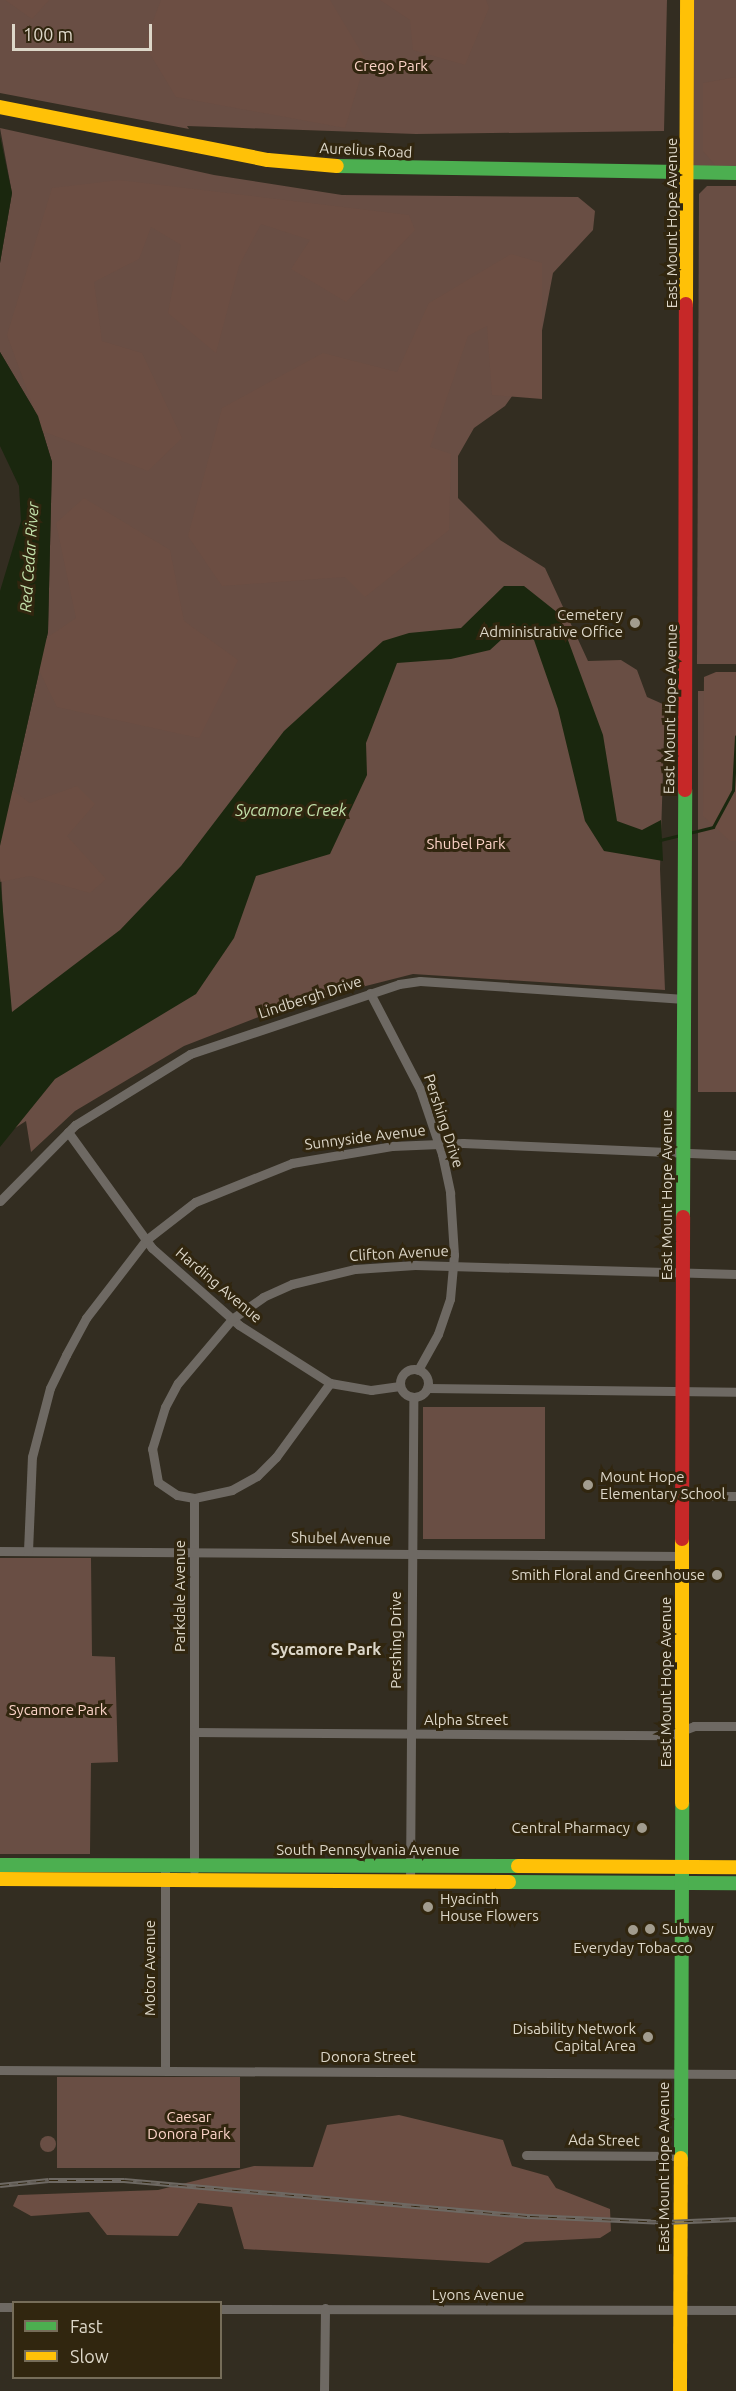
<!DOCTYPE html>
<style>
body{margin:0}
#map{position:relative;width:736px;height:2391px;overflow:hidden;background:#332d21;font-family:Ubuntu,sans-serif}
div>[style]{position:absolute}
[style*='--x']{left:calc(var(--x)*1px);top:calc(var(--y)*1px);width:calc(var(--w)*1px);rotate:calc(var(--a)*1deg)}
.green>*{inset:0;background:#694e44;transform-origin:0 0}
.round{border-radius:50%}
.forest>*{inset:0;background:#6c4e43}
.water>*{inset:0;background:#1a270e}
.stream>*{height:3px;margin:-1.5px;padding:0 1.5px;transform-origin:1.5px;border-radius:1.5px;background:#1a270e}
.street>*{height:9px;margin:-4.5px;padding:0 4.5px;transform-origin:4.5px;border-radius:4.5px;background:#6e6963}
.street>.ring{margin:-4.5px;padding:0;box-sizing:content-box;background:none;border:9px solid #6e6963;border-radius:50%}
.fast>*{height:14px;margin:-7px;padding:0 7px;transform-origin:7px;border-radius:7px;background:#4caf50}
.slow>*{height:14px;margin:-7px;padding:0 7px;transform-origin:7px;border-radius:7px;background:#ffc107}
.jam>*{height:14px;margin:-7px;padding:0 7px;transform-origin:7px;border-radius:7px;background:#c62828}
.rail>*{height:5px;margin-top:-2.5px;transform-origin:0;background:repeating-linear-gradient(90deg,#31260f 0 9px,#6e6963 0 18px);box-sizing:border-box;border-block:2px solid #6e6963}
.dots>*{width:16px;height:16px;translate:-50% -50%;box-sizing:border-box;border:3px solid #31260f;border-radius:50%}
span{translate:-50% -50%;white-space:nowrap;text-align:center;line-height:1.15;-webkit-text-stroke:6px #31260f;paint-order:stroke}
.park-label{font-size:15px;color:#fcd4c8}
.street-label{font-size:15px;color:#ddd7c9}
.poi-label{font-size:15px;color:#ddd7c9}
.right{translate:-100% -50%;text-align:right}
.left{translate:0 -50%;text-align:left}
.water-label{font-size:16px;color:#c3e2ac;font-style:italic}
.neighbourhood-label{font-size:16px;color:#ddd7c9;font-weight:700}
.legend{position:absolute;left:12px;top:2301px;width:210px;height:78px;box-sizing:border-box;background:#31260f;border:2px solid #766d59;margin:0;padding:8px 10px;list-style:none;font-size:18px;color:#ddd7c9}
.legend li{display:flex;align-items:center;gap:12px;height:30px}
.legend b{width:30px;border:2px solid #766d59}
.scale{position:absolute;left:12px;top:24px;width:140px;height:27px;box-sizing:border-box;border:3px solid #ddd7c9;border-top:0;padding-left:8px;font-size:18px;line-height:21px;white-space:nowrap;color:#ddd7c9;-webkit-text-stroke:4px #31260f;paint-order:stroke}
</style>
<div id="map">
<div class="green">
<div style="clip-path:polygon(0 0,667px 0,664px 131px,416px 134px,187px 126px,189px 129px,0 93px)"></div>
<div style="left:689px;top:0;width:47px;height:173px"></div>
<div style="clip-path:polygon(0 128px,214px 175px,342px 195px,578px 197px,595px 211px,593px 230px,553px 273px,540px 341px,526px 377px,505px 406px,474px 428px,458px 456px,458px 498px,500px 540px,545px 568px,588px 661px,621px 660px,637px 670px,647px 697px,665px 705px,660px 869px,665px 990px,413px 974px,287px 1006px,184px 1046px,75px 1111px,31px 1152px,26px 1121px,12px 1130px,0 846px,48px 632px,52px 462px,38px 416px,0 352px,0 263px,12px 193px)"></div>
<div style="clip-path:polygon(707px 186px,736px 186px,736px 664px,697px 664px,699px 194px)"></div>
<div style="left:736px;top:691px;width:401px;height:38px;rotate:90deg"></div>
<div style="left:545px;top:1407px;width:132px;height:122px;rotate:90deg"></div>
<div style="clip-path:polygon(0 1558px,91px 1558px,92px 1656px,115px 1657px,118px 1762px,91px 1763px,90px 1854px,0 1854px)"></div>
<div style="left:57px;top:2077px;width:183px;height:91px"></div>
<div class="round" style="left:40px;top:2136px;width:16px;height:16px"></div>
</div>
<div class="forest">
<div style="clip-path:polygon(5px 0,49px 0,32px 19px)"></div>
<div style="clip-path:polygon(161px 0,330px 0,366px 60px,345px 128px,176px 97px,144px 44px)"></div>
<div style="clip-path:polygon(380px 0,486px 0,489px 8px,465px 65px,413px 50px,410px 20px)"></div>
<div style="clip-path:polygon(736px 77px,736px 165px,715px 165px,703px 151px,703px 83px)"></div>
<div style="clip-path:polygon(119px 180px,409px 215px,415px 230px,346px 302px,291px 269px,310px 240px,261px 224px,239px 266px,216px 353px,168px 313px,181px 245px,151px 227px,139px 259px,94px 282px,102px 341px,142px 353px,182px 438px,148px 471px,42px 431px,7px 335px,52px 188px)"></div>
<div style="clip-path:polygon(511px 254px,542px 263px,542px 399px,492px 395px,487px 326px,468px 336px,430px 447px,451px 454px,449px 530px,365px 597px,345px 577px,222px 586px,188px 536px,222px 408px,323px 353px,397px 372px,429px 303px)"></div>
<div style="clip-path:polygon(84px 498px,170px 550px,184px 621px,238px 660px,199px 738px,57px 707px,29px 650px,76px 618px,56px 523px)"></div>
<div style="clip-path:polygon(716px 672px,736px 672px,736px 841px,730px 841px,703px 816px,704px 677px)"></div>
<div style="clip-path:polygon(0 781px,30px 803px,77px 786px,95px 804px,67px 836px,106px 879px,90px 893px,30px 876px,0 882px)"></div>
<div style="clip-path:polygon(399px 2115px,503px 2140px,512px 2166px,548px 2176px,556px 2188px,610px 2209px,611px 2231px,600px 2238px,525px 2242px,489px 2263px,244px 2249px,232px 2207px,198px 2203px,178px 2236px,107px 2235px,89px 2212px,31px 2216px,13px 2206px,18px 2195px,158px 2190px,254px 2166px,313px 2167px,327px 2125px)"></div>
</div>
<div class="water">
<div style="clip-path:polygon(0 136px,12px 193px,0 263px)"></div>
<div style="clip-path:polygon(0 352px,38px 416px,52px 462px,48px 632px,0 846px,0 591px,21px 521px,19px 486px,0 446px)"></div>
<div style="clip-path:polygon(504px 586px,524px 586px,558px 613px,603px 735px,617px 821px,642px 830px,661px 820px,663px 861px,604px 851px,585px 821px,558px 709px,534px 640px,514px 628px,490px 650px,451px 659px,397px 663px,366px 743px,367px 775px,330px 854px,256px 876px,234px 938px,196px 994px,55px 1079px,0 1147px,0 878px,12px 1012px,120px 930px,181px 866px,284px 731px,383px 641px,409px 633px,461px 628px)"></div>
</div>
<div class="stream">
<div style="--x:689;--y:833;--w:25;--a:-14"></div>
<div style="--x:713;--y:827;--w:42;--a:-61.6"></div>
<div style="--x:733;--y:790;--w:54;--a:-86.8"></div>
<div style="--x:660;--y:840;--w:21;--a:-14"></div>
</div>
<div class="street">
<div style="--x:370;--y:993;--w:108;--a:62.5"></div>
<div style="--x:420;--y:1089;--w:69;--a:71.3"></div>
<div style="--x:442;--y:1154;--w:40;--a:78"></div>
<div style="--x:450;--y:1193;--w:62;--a:86.3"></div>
<div style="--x:454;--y:1255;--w:44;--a:95.2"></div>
<div style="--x:450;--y:1299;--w:37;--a:109"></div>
<div style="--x:438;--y:1334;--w:41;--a:119.1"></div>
<div style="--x:68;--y:1132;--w:143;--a:54.1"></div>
<div style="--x:152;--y:1248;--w:116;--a:41.5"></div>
<div style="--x:239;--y:1325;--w:108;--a:32.5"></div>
<div style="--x:330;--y:1383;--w:42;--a:9.7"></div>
<div style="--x:371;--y:1390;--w:29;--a:-8"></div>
<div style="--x:0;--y:1201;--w:107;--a:-45.4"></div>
<div style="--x:75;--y:1125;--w:135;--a:-31.7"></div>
<div style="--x:190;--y:1054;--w:220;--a:-18.5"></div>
<div style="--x:399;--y:984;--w:21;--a:-8"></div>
<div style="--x:420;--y:981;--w:265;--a:3.9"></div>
<div class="ring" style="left:400px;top:1369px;width:19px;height:19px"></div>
<div style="--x:330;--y:1383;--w:92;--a:126.1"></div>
<div style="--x:276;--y:1457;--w:27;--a:135"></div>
<div style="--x:257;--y:1476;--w:29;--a:151"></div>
<div style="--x:232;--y:1490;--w:39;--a:168"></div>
<div style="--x:194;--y:1498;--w:17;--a:-170"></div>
<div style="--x:177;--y:1495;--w:23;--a:-146"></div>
<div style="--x:158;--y:1482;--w:34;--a:-100"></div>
<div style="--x:152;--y:1449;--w:44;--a:-72.8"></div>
<div style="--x:165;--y:1407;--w:27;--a:-62"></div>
<div style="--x:178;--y:1383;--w:84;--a:-49.8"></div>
<div style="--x:232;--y:1319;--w:38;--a:-35"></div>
<div style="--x:263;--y:1297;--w:32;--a:-24"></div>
<div style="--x:292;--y:1284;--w:65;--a:-13.4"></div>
<div style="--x:355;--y:1269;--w:60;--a:-3.8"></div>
<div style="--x:415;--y:1265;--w:321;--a:1.6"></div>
<div style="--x:427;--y:1388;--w:309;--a:0.7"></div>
<div style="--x:682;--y:1496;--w:54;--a:0"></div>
<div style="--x:194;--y:1498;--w:372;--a:90"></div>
<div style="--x:0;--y:1551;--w:682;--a:0.42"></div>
<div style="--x:28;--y:1551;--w:94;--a:-87.6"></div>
<div style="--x:32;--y:1457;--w:71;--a:-75.4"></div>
<div style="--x:50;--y:1388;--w:37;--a:-64"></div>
<div style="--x:66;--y:1355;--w:42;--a:-61.6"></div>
<div style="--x:86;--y:1318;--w:98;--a:-52.4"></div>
<div style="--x:146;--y:1240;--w:62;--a:-37.8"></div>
<div style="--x:195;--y:1202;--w:105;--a:-21.9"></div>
<div style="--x:292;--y:1163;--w:101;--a:-9.6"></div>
<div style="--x:392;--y:1146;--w:71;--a:-2.4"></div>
<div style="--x:463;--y:1143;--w:273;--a:2.5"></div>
<div style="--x:194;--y:1732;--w:477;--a:0.4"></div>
<div style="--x:671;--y:1735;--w:25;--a:-21"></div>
<div style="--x:694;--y:1726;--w:42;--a:0"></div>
<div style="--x:165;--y:1866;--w:204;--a:90"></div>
<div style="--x:410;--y:1882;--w:484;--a:-89.6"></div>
<div style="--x:0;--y:2070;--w:736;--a:0.31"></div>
<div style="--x:526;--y:2155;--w:155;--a:0.4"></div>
<div style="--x:0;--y:2307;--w:14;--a:0"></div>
<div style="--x:220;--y:2309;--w:516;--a:0.11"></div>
<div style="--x:324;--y:2391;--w:83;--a:-89.3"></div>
</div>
<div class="fast">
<div style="--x:337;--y:166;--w:399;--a:1"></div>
<div style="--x:683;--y:1217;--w:427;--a:-89.7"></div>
<div style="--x:0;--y:1865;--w:518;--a:0.11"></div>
<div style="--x:509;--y:1882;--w:227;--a:0.3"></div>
<div style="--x:681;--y:2158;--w:355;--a:-89.8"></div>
</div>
<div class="slow">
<div style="--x:0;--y:107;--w:273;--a:11.2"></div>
<div style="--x:268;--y:160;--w:69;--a:5"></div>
<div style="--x:686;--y:304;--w:304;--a:-89.8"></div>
<div style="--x:682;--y:1803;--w:264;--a:-90"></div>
<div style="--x:518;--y:1866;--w:218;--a:0.3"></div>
<div style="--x:0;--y:1879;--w:509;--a:0.34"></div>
<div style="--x:680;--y:2391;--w:233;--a:-89.8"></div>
</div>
<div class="jam">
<div style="--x:685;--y:790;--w:486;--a:-89.9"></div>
<div style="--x:682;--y:1539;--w:322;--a:-89.8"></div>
</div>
<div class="rail">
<div style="--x:0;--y:2185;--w:49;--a:-5.8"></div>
<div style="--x:49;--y:2180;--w:75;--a:0"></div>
<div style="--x:124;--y:2180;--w:408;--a:5.1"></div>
<div style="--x:530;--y:2216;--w:136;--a:2.5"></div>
<div style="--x:666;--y:2222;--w:70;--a:-2.5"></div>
</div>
<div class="dots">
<div style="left:635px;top:623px;background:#a29c8e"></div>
<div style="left:588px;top:1485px;background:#a29c8e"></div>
<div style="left:717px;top:1575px;background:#a29c8e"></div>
<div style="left:642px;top:1828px;background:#a29c8e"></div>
<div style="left:428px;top:1907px;background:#a29c8e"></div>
<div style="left:650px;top:1929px;background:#a29c8e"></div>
<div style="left:633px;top:1930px;background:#a29c8e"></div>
<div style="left:648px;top:2037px;background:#a29c8e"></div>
</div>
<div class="park-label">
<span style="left:391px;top:66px">Crego Park</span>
<span style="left:466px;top:844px">Shubel Park</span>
<span style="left:58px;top:1710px">Sycamore Park</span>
<span style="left:189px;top:2125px">Caesar<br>Donora Park</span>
</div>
<div class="street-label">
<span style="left:366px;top:150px;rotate:3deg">Aurelius Road</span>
<span style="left:672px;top:223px;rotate:-90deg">East Mount Hope Avenue</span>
<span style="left:670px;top:709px;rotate:-89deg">East Mount Hope Avenue</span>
<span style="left:310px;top:997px;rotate:-18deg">Lindbergh Drive</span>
<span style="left:444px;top:1121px;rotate:72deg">Pershing Drive</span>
<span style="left:365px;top:1137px;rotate:-7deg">Sunnyside Avenue</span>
<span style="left:667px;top:1195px;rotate:-90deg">East Mount Hope Avenue</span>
<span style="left:399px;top:1253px;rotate:-3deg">Clifton Avenue</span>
<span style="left:219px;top:1285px;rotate:40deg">Harding Avenue</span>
<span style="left:341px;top:1538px;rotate:1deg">Shubel Avenue</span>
<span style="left:180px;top:1596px;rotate:-90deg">Parkdale Avenue</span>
<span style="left:396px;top:1640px;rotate:-90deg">Pershing Drive</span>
<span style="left:666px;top:1682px;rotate:-90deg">East Mount Hope Avenue</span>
<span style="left:466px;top:1720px">Alpha Street</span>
<span style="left:368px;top:1850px">South Pennsylvania Avenue</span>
<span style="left:150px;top:1968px;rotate:-90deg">Motor Avenue</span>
<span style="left:368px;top:2057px">Donora Street</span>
<span style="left:604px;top:2140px;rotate:1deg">Ada Street</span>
<span style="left:664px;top:2167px;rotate:-90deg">East Mount Hope Avenue</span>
<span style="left:478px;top:2295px">Lyons Avenue</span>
</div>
<div class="poi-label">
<span class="right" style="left:623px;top:623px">Cemetery<br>Administrative Office</span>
<span class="left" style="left:600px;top:1485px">Mount Hope<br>Elementary School</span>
<span class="right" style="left:705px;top:1575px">Smith Floral and Greenhouse</span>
<span class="right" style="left:630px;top:1828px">Central Pharmacy</span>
<span class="left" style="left:440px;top:1907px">Hyacinth<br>House Flowers</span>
<span class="left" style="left:662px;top:1929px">Subway</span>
<span style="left:633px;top:1948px">Everyday Tobacco</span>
<span class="right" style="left:636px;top:2037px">Disability Network<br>Capital Area</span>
</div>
<div class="water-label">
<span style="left:29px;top:557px;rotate:-86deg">Red Cedar River</span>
<span style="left:291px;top:810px">Sycamore Creek</span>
</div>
<div class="neighbourhood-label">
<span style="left:326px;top:1649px">Sycamore Park</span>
</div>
<ul class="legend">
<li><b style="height:8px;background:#4caf50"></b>Fast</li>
<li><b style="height:8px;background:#ffc107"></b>Slow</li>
</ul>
<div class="scale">100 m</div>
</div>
